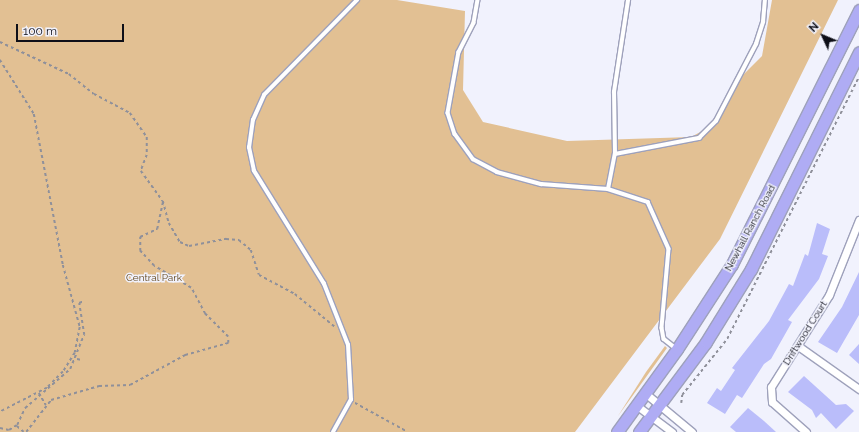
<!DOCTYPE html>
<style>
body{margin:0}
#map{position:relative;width:859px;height:432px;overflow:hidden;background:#f1f2fd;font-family:Raleway,sans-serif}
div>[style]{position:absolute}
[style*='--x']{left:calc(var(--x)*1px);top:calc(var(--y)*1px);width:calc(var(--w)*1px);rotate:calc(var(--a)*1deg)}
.green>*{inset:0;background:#e2c093}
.building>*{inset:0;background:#babdfa}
.path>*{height:1.5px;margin-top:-0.75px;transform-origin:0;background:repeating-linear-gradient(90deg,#8f909a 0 3px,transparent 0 6px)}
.roads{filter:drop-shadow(1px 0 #9ea1bb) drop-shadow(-1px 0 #9ea1bb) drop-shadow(0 1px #9ea1bb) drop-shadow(0 -1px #9ea1bb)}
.lane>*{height:3.5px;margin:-1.75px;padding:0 1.75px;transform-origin:1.75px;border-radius:1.75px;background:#fff}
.street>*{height:7px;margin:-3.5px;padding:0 3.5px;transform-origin:3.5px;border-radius:3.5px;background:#fff}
.primary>*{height:11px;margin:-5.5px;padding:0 5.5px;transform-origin:5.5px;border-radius:5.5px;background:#afacf4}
span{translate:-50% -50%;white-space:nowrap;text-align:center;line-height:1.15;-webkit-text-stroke:3px #f1f2fd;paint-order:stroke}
.street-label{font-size:10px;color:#0e0f18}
.park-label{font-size:10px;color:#62461c}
.north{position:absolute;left:803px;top:16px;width:40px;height:40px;-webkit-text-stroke:3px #f1f2fd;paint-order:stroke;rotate:314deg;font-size:11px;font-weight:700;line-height:16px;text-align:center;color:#0e0f18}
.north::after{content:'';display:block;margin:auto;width:14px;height:18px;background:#0e0f18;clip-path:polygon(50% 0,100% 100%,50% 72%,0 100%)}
.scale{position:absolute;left:16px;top:24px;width:108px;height:18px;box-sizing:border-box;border:2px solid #0e0f18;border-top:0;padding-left:5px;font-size:12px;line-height:14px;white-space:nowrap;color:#0e0f18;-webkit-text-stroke:3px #f1f2fd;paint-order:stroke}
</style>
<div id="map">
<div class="green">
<div style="clip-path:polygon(0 0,397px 0,465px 11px,463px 90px,483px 122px,567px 141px,691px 137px,717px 123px,739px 79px,762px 56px,772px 0,838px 0,720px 239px,575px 432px,0 432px)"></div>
<div style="clip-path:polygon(665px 346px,667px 348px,618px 416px,646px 372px)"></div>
</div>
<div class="building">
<div style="clip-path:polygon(817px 223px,830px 229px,822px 254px,828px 256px,819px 279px,788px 320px,792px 322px,771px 359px,764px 364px,742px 398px,737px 395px,725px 414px,707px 403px,717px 388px,721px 391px,735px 370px,732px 368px,769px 321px,789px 284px,793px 286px,805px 254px,808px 256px)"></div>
<div style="clip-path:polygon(859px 272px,859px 315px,837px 353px,818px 342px,842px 307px)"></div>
<div style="clip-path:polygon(859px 344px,859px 364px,849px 355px)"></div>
<div style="clip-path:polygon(804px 376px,836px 405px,846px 404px,854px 411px,836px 429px,821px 413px,816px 418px,812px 410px,788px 392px)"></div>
<div style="clip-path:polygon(748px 408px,764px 421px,776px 432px,736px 432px,730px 427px)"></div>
</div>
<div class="path">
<div style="--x:0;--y:42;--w:76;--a:24.9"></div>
<div style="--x:69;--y:74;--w:32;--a:39"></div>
<div style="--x:94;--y:94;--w:41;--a:27.8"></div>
<div style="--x:130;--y:113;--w:29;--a:55"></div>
<div style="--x:147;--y:137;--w:18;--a:90"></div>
<div style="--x:147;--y:155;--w:17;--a:111"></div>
<div style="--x:141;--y:171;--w:37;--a:54"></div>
<div style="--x:0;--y:60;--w:64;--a:57.8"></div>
<div style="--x:34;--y:114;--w:154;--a:79.1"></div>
<div style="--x:63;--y:265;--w:64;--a:74.7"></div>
<div style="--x:80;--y:327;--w:26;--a:101"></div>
<div style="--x:75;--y:353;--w:22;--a:122"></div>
<div style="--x:63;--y:372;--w:23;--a:135"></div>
<div style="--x:47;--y:388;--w:53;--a:152.9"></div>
<div style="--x:77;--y:359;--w:5;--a:11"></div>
<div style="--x:39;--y:393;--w:14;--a:60"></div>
<div style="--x:355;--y:403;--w:60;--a:28.7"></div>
<div style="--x:681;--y:403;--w:8;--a:-83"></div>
<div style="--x:682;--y:395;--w:72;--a:-51.2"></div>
<div style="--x:727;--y:339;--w:293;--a:-63.3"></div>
<div style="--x:17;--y:426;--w:9;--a:41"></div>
<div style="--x:0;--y:428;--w:9;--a:13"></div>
<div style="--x:9;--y:430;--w:9;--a:-32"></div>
<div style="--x:17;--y:425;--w:19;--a:-65"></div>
<div style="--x:25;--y:408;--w:60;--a:-40.9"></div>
<div style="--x:70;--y:369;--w:37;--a:-68"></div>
<div style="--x:84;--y:335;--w:32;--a:-99"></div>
<div style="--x:79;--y:303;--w:5;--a:-22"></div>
<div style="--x:26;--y:432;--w:41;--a:-52"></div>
<div style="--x:51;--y:400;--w:50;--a:-16.3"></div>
<div style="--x:99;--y:386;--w:31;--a:-2"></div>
<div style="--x:130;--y:385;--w:63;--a:-28.6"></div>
<div style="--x:185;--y:355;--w:45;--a:-15.6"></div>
<div style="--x:228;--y:343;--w:6;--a:-90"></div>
<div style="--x:228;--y:337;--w:33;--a:-135"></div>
<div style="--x:205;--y:314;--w:30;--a:-118"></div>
<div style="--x:191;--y:288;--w:43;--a:-149.3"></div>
<div style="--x:154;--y:266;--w:21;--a:-133"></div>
<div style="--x:140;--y:251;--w:14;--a:-90"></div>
<div style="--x:140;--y:237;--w:19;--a:-25"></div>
<div style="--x:157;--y:229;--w:29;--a:-78"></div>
<div style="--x:163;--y:201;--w:23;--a:75"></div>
<div style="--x:169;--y:223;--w:22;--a:60"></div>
<div style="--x:180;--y:242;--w:10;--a:24"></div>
<div style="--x:189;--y:246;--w:38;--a:-11"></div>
<div style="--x:226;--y:239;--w:13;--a:4"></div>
<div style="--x:239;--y:240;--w:16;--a:40"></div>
<div style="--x:251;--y:250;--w:26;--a:72"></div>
<div style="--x:259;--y:275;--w:41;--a:27.8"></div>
<div style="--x:295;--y:294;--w:52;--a:39.5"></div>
</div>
<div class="roads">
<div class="lane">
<div style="--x:478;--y:0;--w:23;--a:100"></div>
<div style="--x:474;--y:23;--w:33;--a:117"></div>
<div style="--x:459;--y:52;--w:62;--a:100.2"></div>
<div style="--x:448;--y:113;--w:22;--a:72"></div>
<div style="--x:455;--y:134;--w:31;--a:54"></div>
<div style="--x:473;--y:159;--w:27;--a:28"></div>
<div style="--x:497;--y:172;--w:46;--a:15.3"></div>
<div style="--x:541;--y:184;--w:67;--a:4.3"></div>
<div style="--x:608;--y:189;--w:42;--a:18"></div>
<div style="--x:648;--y:202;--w:51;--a:65.9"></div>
<div style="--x:669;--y:249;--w:79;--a:95.1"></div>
<div style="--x:662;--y:328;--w:11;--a:80"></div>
<div style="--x:664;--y:339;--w:16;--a:38"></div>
<div style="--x:615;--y:154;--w:86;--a:-10.8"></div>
<div style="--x:699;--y:138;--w:24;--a:-45"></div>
<div style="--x:716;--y:121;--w:87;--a:-62.5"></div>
<div style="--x:756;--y:44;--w:23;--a:-72"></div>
<div style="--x:763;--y:22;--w:22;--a:-85"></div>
<div style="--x:608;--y:189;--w:36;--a:-79"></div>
<div style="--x:615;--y:154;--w:62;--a:-90.9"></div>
<div style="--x:614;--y:92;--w:93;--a:-81.3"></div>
<div style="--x:333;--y:432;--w:37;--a:-61"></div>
<div style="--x:351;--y:400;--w:55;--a:-93.1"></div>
<div style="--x:348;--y:345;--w:66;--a:-111.5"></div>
<div style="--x:324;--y:284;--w:133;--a:-121.8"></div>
<div style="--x:254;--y:171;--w:24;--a:-102"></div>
<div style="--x:249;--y:148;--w:28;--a:-82"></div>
<div style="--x:253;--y:120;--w:27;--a:-66"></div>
<div style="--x:264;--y:95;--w:133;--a:-45.6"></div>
</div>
<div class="street">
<div style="--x:798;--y:346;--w:75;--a:35.2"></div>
<div style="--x:645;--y:393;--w:61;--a:39.7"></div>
<div style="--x:636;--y:405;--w:45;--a:36.9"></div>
<div style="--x:806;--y:432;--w:45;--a:-138.6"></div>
<div style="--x:772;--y:402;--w:15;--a:-94"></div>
<div style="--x:771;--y:387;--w:109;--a:-57.8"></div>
<div style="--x:829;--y:295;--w:81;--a:-68.2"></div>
</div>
<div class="primary">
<div style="--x:617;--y:432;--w:102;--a:-54.1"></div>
<div style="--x:677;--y:349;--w:101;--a:-57.1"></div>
<div style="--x:732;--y:264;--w:284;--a:-63.4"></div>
<div style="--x:639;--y:432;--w:112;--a:-53.3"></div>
<div style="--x:706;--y:342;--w:86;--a:-58.3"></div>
<div style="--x:751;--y:269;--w:242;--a:-63.5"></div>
</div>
</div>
<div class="street-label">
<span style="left:750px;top:228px;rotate:-62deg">Newhall Ranch Road</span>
<span style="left:805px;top:333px;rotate:-58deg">Driftwood Court</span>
</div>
<div class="park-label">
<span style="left:154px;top:278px">Central Park</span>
</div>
<div class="north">N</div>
<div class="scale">100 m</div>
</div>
